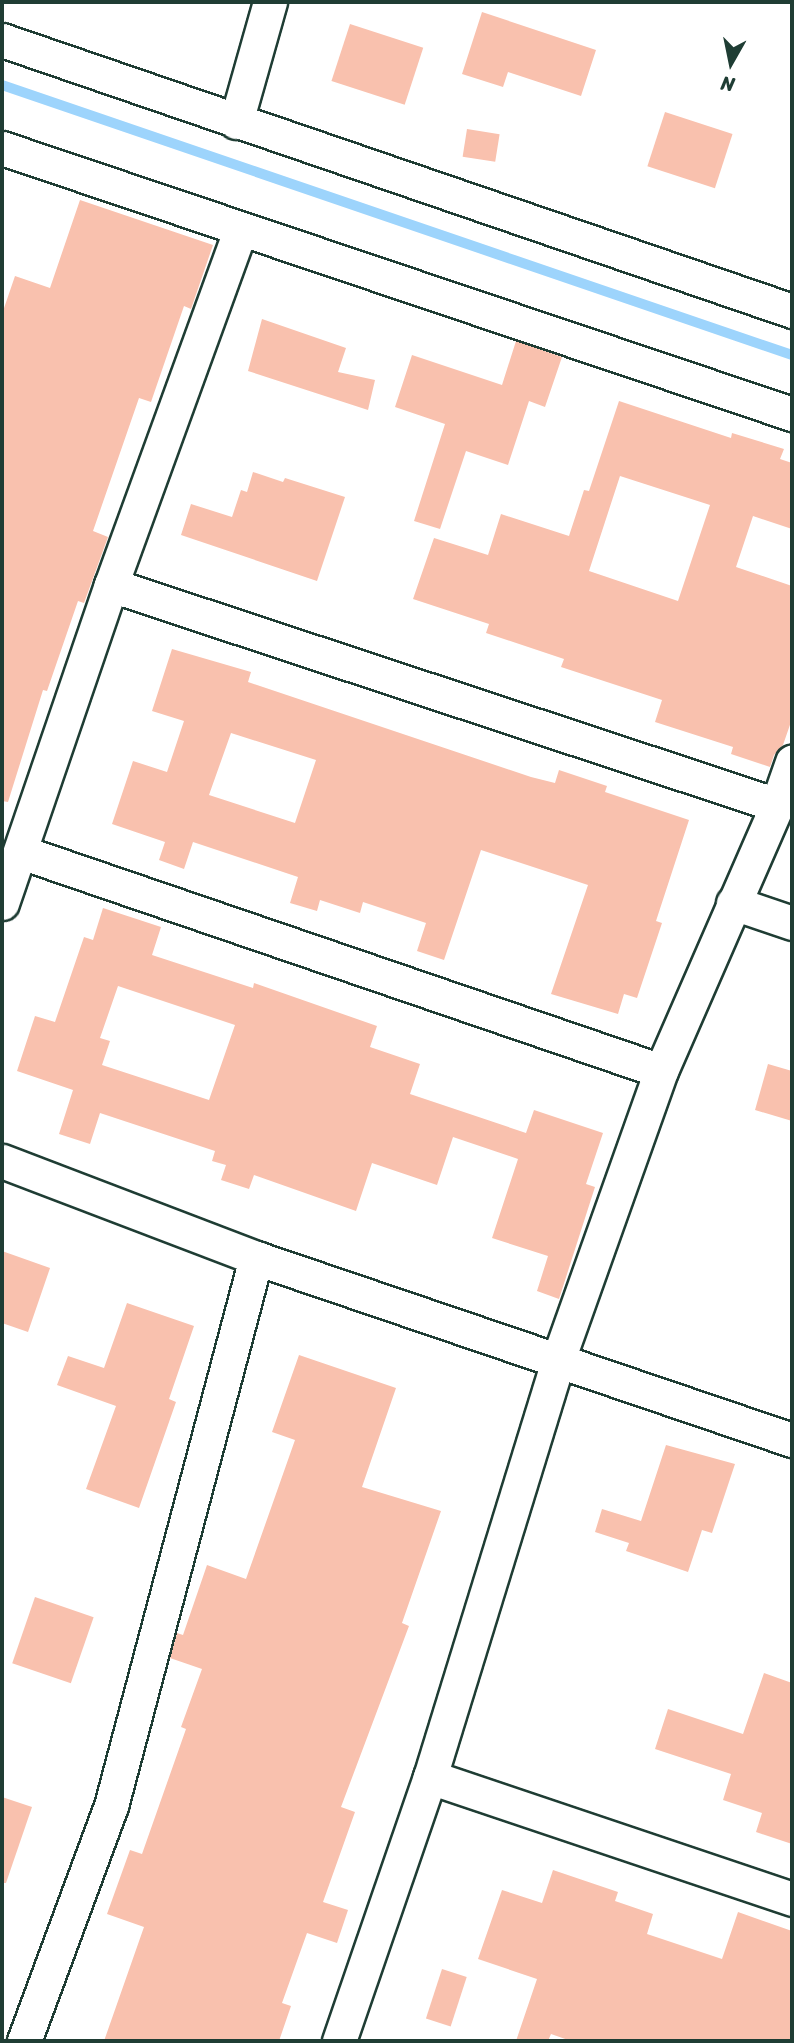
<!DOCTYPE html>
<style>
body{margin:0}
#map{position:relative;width:794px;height:2043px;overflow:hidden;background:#fff;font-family:Sriracha,sans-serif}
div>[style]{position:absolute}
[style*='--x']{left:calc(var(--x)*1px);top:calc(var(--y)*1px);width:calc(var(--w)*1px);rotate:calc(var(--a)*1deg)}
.stream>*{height:10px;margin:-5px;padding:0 5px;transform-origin:5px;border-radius:5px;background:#9dd4fc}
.building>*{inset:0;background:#f9c1ae;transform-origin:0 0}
.roads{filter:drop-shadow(2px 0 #1f3d34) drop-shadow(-2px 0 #1f3d34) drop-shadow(0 2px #1f3d34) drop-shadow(0 -2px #1f3d34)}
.street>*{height:33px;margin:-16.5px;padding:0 16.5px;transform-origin:16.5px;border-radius:16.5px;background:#fff}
span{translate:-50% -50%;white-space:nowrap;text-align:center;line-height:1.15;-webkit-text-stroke:7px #fff;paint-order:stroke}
.frame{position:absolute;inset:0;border:4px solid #1f3d34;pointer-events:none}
.north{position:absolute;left:696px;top:28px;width:70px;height:70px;-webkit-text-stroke:5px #fff;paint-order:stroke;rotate:189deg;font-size:19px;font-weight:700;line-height:28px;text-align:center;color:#1f3d34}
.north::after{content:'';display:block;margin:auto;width:24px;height:32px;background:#1f3d34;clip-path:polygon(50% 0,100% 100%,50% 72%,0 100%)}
</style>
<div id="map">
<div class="stream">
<div style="--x:2;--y:85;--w:835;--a:18.87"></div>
</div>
<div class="building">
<div style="clip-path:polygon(482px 12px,596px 50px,581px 96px,508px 72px,503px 87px,462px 74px)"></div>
<div style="left:350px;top:24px;width:77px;height:60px;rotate:18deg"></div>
<div style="left:665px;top:112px;width:71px;height:57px;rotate:18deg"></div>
<div style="left:467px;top:129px;width:33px;height:28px;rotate:9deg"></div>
<div style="clip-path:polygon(80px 200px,213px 245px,191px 309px,184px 306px,151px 402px,139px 398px,93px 531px,108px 537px,84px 603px,78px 601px,47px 691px,43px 690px,8px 802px,2px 801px,2px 314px,15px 276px,50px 288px)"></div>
<div style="clip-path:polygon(262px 319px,346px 348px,338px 372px,375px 380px,368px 410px,248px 371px)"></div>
<div style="clip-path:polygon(516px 341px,562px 357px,545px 407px,529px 401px,508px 465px,466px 451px,440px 529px,414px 521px,445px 424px,395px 407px,412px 355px,502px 385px)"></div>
<div style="clip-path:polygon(evenodd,619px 401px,731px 438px,732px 433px,784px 449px,780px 459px,792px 463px,792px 529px,753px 516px,736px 567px,792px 586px,792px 719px,783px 745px,774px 755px,770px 767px,731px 754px,733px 747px,655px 722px,662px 700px,561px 667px,564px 659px,486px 633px,489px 624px,413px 599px,434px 538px,488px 555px,501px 514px,569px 536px,584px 490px,589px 491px,619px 401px,620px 476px,710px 505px,678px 601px,589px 571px,620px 476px)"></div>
<div style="clip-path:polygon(253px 472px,283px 482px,285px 478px,345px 497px,317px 581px,181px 535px,191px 504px,232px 517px,241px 490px,247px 492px)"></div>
<div style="clip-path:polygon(evenodd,172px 649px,251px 672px,248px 682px,531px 777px,555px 783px,559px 770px,607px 786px,605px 792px,689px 820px,656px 921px,662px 923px,637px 998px,624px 994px,618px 1014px,551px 994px,588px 885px,481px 850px,444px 960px,417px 951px,426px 923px,363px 902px,360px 913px,320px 900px,317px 911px,290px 903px,298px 877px,193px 842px,184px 869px,159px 860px,165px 842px,112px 824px,133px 761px,167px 772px,184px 721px,152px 711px,172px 649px,231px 733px,316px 760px,295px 823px,209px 795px,231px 733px)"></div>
<div style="clip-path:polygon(evenodd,103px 908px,161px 927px,152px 955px,253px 988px,254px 983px,377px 1026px,370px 1047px,420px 1064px,410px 1094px,526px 1133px,534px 1110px,603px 1133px,586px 1184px,595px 1187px,559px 1299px,537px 1291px,548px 1256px,492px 1238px,518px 1159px,453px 1137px,437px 1185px,372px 1163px,356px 1211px,254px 1175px,249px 1189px,221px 1180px,226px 1165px,212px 1161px,215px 1151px,100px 1113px,90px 1144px,59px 1134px,73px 1090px,17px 1071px,35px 1016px,55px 1022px,84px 937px,93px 940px,103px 908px,118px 986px,235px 1025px,209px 1100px,102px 1065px,110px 1041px,100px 1038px,118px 986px)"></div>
<div style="clip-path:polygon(768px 1064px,792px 1071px,792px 1121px,755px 1110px)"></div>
<div style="clip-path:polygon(2px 1251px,50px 1268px,28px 1332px,2px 1323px)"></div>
<div style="clip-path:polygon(127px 1303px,194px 1326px,169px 1399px,176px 1402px,139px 1508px,86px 1489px,116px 1406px,57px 1385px,68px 1356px,104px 1368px)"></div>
<div style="clip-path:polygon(299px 1355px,396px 1388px,362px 1487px,441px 1511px,402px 1623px,409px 1626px,341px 1807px,355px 1812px,323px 1902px,348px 1910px,337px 1943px,307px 1933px,282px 2003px,291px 2006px,279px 2041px,104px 2041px,144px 1927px,107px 1914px,130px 1850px,142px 1854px,186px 1729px,181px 1727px,202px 1669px,170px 1658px,177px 1633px,183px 1635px,207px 1565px,246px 1579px,295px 1440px,272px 1432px)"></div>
<div style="clip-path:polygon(666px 1445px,735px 1464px,712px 1533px,702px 1530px,688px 1572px,626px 1551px,629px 1543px,595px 1532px,602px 1509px,641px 1521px)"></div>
<div style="left:35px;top:1597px;width:62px;height:70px;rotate:19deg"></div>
<div style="clip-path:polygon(764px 1673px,792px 1683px,792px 1844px,756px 1832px,762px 1813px,723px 1800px,731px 1774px,655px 1749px,668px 1709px,743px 1734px)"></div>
<div style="clip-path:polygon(2px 1797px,32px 1807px,6px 1883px,2px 1883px)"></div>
<div style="clip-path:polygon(553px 1870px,618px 1892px,615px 1901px,653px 1914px,647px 1934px,722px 1959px,738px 1912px,792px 1931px,792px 2041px,571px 2041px,551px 2034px,548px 2041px,516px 2041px,537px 1979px,478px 1959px,502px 1890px,542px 1903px)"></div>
<div style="left:442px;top:1969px;width:26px;height:52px;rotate:18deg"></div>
</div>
<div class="roads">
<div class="street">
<div style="--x:2;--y:40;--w:835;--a:18.93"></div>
<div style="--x:236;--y:122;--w:125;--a:-74.2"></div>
<div style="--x:2;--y:148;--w:834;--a:18.61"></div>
<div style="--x:111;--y:585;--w:701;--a:18.28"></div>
<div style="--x:21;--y:852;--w:676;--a:18.89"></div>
<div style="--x:2;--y:903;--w:336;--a:-71.1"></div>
<div style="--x:111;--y:585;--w:378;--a:-70"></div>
<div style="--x:733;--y:903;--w:62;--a:18.7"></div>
<div style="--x:2;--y:1161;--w:272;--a:20.9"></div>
<div style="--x:256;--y:1258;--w:566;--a:18.76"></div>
<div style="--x:430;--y:1777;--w:382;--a:18.6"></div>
<div style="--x:24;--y:2041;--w:251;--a:-69.7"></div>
<div style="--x:111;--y:1806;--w:567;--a:-75.18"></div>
<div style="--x:339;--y:2041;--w:279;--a:-71"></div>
<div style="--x:430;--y:1777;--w:436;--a:-72.9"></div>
<div style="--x:558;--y:1360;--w:307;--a:-70.4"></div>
<div style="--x:661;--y:1071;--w:290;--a:-66.4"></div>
<div style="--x:777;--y:805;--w:46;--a:-70.8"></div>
</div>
</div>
<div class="frame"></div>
<div class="north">N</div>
</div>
